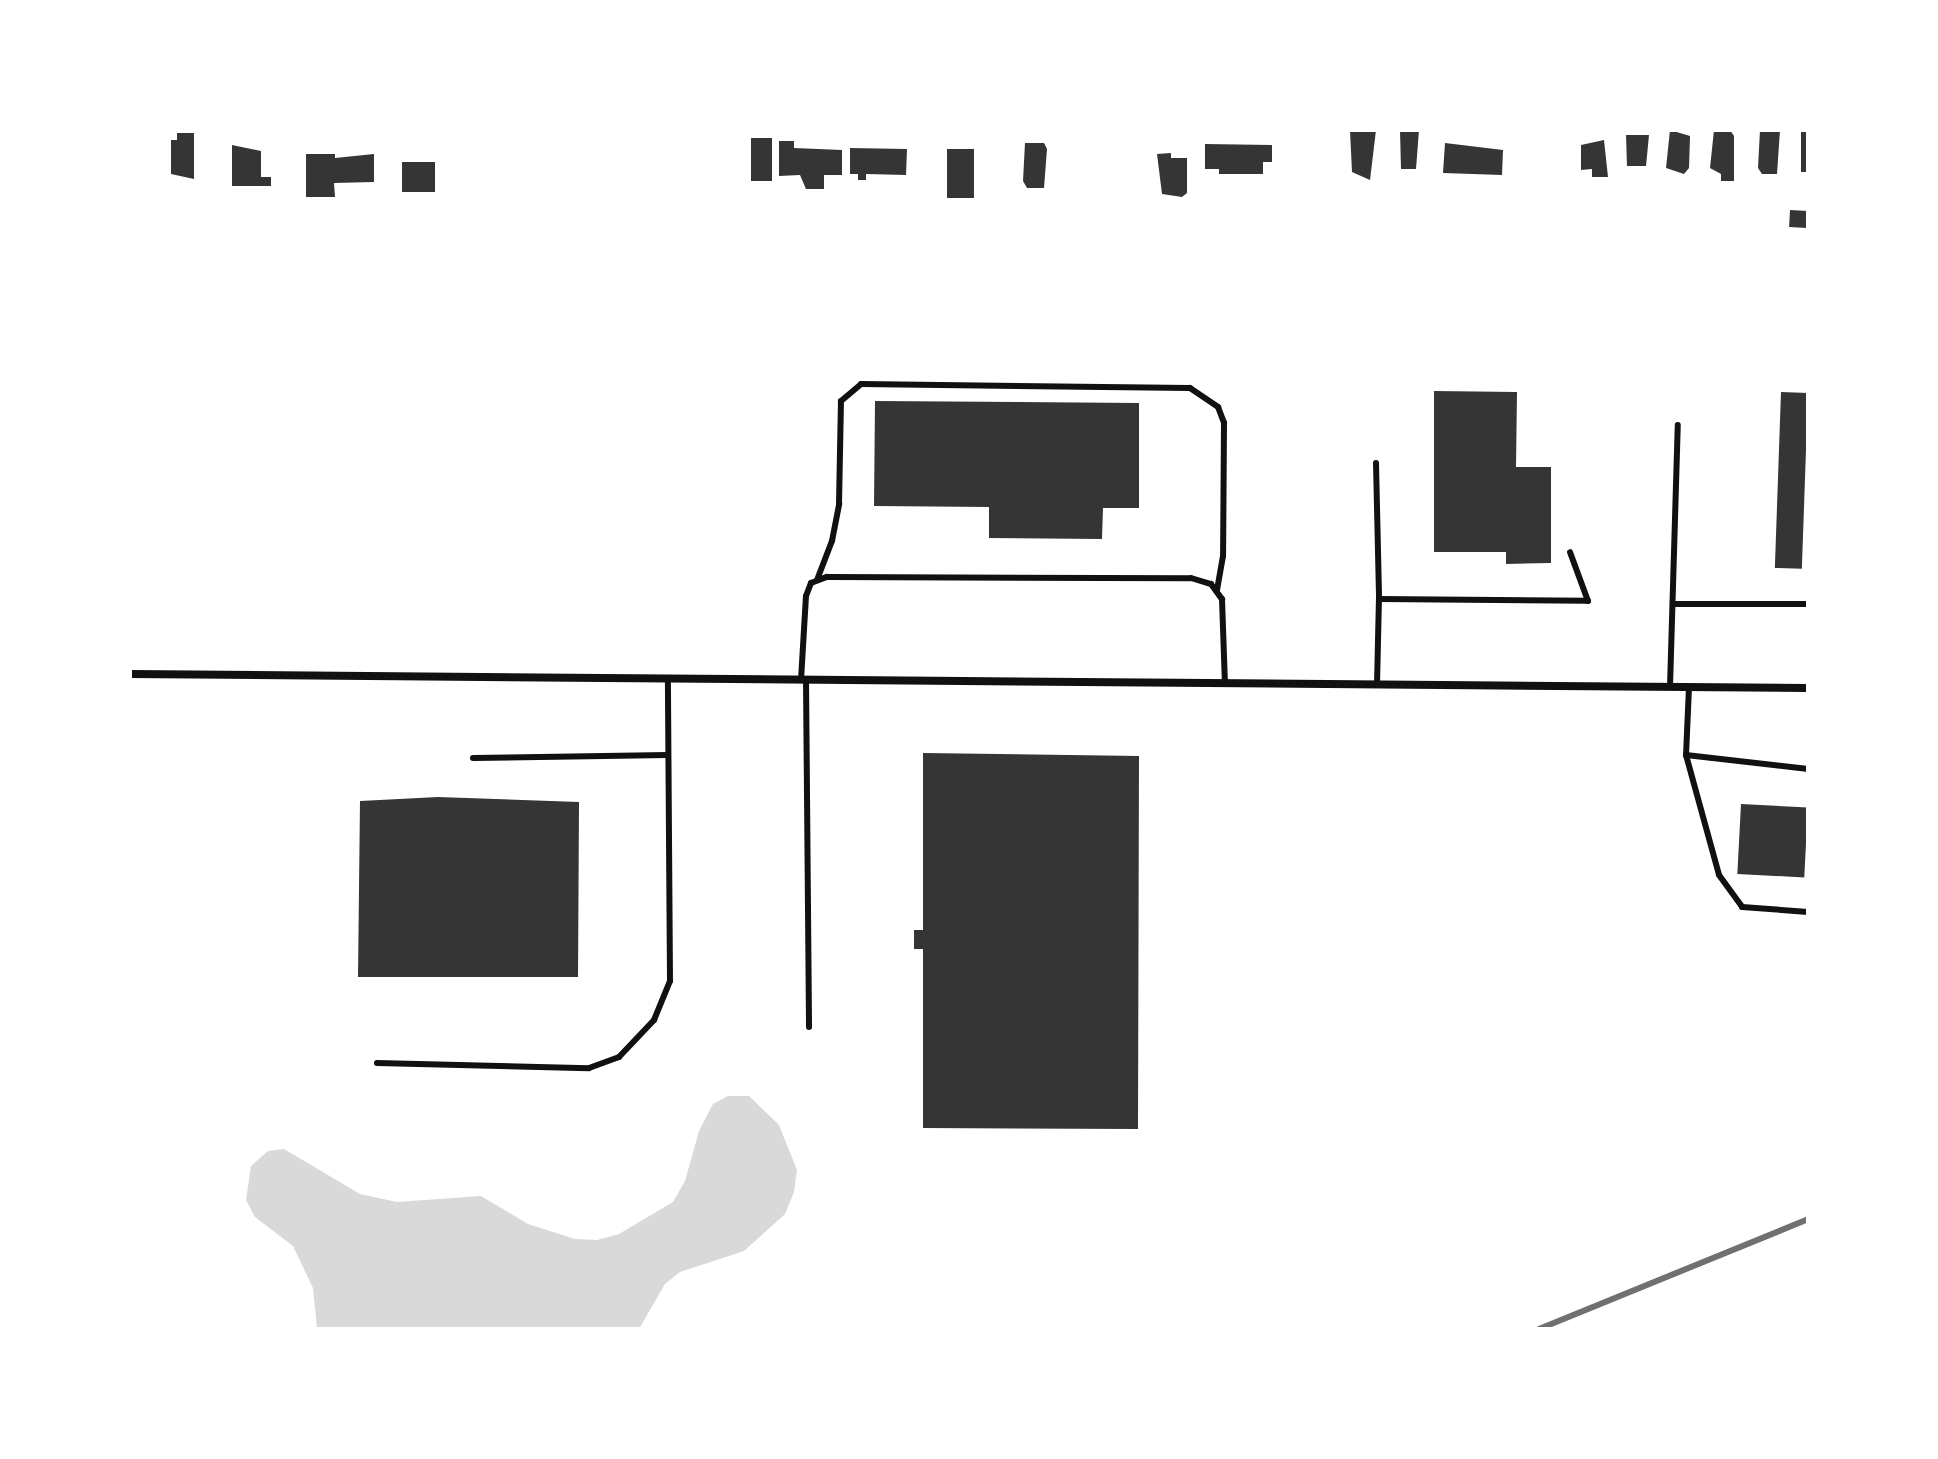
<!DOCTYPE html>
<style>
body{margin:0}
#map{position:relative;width:1938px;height:1459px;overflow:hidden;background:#fff;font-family:"Exo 2",sans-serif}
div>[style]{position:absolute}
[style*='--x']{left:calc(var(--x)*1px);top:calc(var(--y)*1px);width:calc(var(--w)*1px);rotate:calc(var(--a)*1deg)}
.water>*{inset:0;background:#d9d9d9}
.building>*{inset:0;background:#353535;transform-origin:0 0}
.service>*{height:6px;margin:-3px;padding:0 3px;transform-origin:3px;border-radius:3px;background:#111}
.minor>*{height:8px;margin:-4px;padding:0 4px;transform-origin:4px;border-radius:4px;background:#111}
.rail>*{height:6px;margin:-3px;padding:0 3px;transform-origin:3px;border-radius:3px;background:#707070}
span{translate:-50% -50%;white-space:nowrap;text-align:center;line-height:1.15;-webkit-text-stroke:6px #fff;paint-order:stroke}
.frame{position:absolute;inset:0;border:132px solid #fff;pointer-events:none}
</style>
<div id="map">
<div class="water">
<div style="clip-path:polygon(728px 1096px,749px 1096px,779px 1125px,797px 1170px,794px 1192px,785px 1214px,744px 1251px,680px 1272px,665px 1284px,639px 1329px,317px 1329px,313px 1288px,293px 1246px,255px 1217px,246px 1200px,251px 1166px,268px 1151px,284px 1149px,360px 1194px,397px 1202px,481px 1196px,528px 1224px,575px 1239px,597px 1240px,619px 1234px,673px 1202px,685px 1181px,699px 1131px,713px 1104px)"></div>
</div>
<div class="building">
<div style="clip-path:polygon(1350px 130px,1376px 130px,1370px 180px,1352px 172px)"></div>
<div style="clip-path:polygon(1400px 130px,1419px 130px,1416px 169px,1401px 169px)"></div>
<div style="clip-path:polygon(1670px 130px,1690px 136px,1689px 168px,1684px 174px,1666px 168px)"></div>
<div style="clip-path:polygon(1714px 130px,1730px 130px,1734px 136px,1734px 181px,1721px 181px,1721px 174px,1710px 168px)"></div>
<div style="clip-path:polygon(1760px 130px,1780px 130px,1777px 174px,1762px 174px,1758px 168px)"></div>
<div style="left:1801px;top:130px;width:7px;height:42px"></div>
<div style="clip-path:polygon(177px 133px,194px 133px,194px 179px,171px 174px,171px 140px,177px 140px)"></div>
<div style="clip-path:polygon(1626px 135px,1649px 135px,1646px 166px,1627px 166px)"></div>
<div style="left:751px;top:138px;width:21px;height:43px"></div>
<div style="clip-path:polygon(1604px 140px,1608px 177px,1592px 177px,1592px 169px,1581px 170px,1581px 145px)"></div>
<div style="clip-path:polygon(779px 141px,794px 141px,794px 148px,842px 150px,842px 175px,824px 175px,824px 189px,806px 189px,800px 175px,779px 176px)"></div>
<div style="clip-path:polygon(1025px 143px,1044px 143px,1047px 149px,1044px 188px,1027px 188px,1023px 181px)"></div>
<div style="clip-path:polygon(1445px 143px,1503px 150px,1502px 175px,1443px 173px)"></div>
<div style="clip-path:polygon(1205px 144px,1272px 145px,1272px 162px,1263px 162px,1263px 174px,1219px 174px,1219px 169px,1205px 169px)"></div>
<div style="clip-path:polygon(232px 145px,261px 151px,261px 177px,271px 177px,271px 186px,232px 186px)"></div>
<div style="clip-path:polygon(850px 148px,907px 149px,906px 175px,866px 174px,866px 180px,858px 180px,858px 174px,850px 174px)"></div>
<div style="left:947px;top:149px;width:27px;height:49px"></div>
<div style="clip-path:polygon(1171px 153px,1171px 158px,1187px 158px,1187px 193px,1182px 197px,1162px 194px,1157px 154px)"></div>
<div style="clip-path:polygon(306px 154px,335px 154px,335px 158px,374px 154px,374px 182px,334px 183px,335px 197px,306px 197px)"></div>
<div style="left:435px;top:162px;width:30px;height:33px;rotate:90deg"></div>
<div style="left:1790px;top:210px;width:18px;height:17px;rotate:3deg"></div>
<div style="clip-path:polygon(1434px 391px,1517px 392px,1516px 467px,1551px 467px,1551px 563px,1506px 564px,1506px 552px,1434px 552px)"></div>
<div style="left:1781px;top:392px;width:27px;height:176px;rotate:2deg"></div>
<div style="clip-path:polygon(875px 401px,1139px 403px,1139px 508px,1103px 508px,1102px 539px,989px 538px,989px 507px,874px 506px)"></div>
<div style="clip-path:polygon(923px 753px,1139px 756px,1138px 1129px,923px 1128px,923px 949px,914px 949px,914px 930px,923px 930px)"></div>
<div style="clip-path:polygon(438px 797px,579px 802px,578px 977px,358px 977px,360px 801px)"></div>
<div style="left:1741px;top:804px;width:67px;height:70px;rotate:3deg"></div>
</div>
<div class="service">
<div style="--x:1376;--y:463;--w:136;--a:88.7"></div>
<div style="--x:817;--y:580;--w:42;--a:-69"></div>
<div style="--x:832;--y:541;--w:38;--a:-79"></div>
<div style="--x:839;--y:504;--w:103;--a:-88.9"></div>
<div style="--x:841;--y:401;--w:26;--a:-40"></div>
<div style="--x:861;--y:384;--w:329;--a:0.7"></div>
<div style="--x:1190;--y:388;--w:34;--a:34"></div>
<div style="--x:1218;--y:407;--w:17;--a:69"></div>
<div style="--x:1224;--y:423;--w:133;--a:90.4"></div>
<div style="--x:1223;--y:556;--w:36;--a:100"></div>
<div style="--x:1673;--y:604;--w:135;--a:0"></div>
<div style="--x:801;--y:680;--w:84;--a:-86.6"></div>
<div style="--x:806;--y:596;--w:14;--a:-69"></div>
<div style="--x:811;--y:583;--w:17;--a:-21"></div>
<div style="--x:827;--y:577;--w:364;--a:0.2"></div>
<div style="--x:1191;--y:578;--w:21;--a:17"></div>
<div style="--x:1211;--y:584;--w:19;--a:54"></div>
<div style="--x:1222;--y:599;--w:84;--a:88"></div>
<div style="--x:806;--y:680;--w:347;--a:89.5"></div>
<div style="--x:1377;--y:685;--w:86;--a:-88.7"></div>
<div style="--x:1379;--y:599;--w:209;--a:0.5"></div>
<div style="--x:1588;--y:601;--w:52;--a:-110.2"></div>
<div style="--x:1670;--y:687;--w:262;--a:-88.3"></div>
<div style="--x:1689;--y:687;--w:68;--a:92.5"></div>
<div style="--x:1686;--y:755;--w:124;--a:74.6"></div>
<div style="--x:1719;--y:875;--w:39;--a:54"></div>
<div style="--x:1742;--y:907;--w:66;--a:4.3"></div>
<div style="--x:1686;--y:755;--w:123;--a:6.5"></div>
<div style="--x:473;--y:758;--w:195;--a:-0.9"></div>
<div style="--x:377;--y:1063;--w:212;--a:1.4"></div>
<div style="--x:589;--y:1068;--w:32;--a:-20"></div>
<div style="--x:619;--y:1057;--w:51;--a:-46.6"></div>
<div style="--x:654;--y:1020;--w:42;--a:-67.7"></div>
<div style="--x:670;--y:981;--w:303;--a:-90.4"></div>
</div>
<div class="minor">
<div style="--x:130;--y:674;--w:1678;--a:0.48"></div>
</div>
<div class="rail">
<div style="--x:1539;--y:1329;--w:291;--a:-22.2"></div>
</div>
<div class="frame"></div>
</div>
